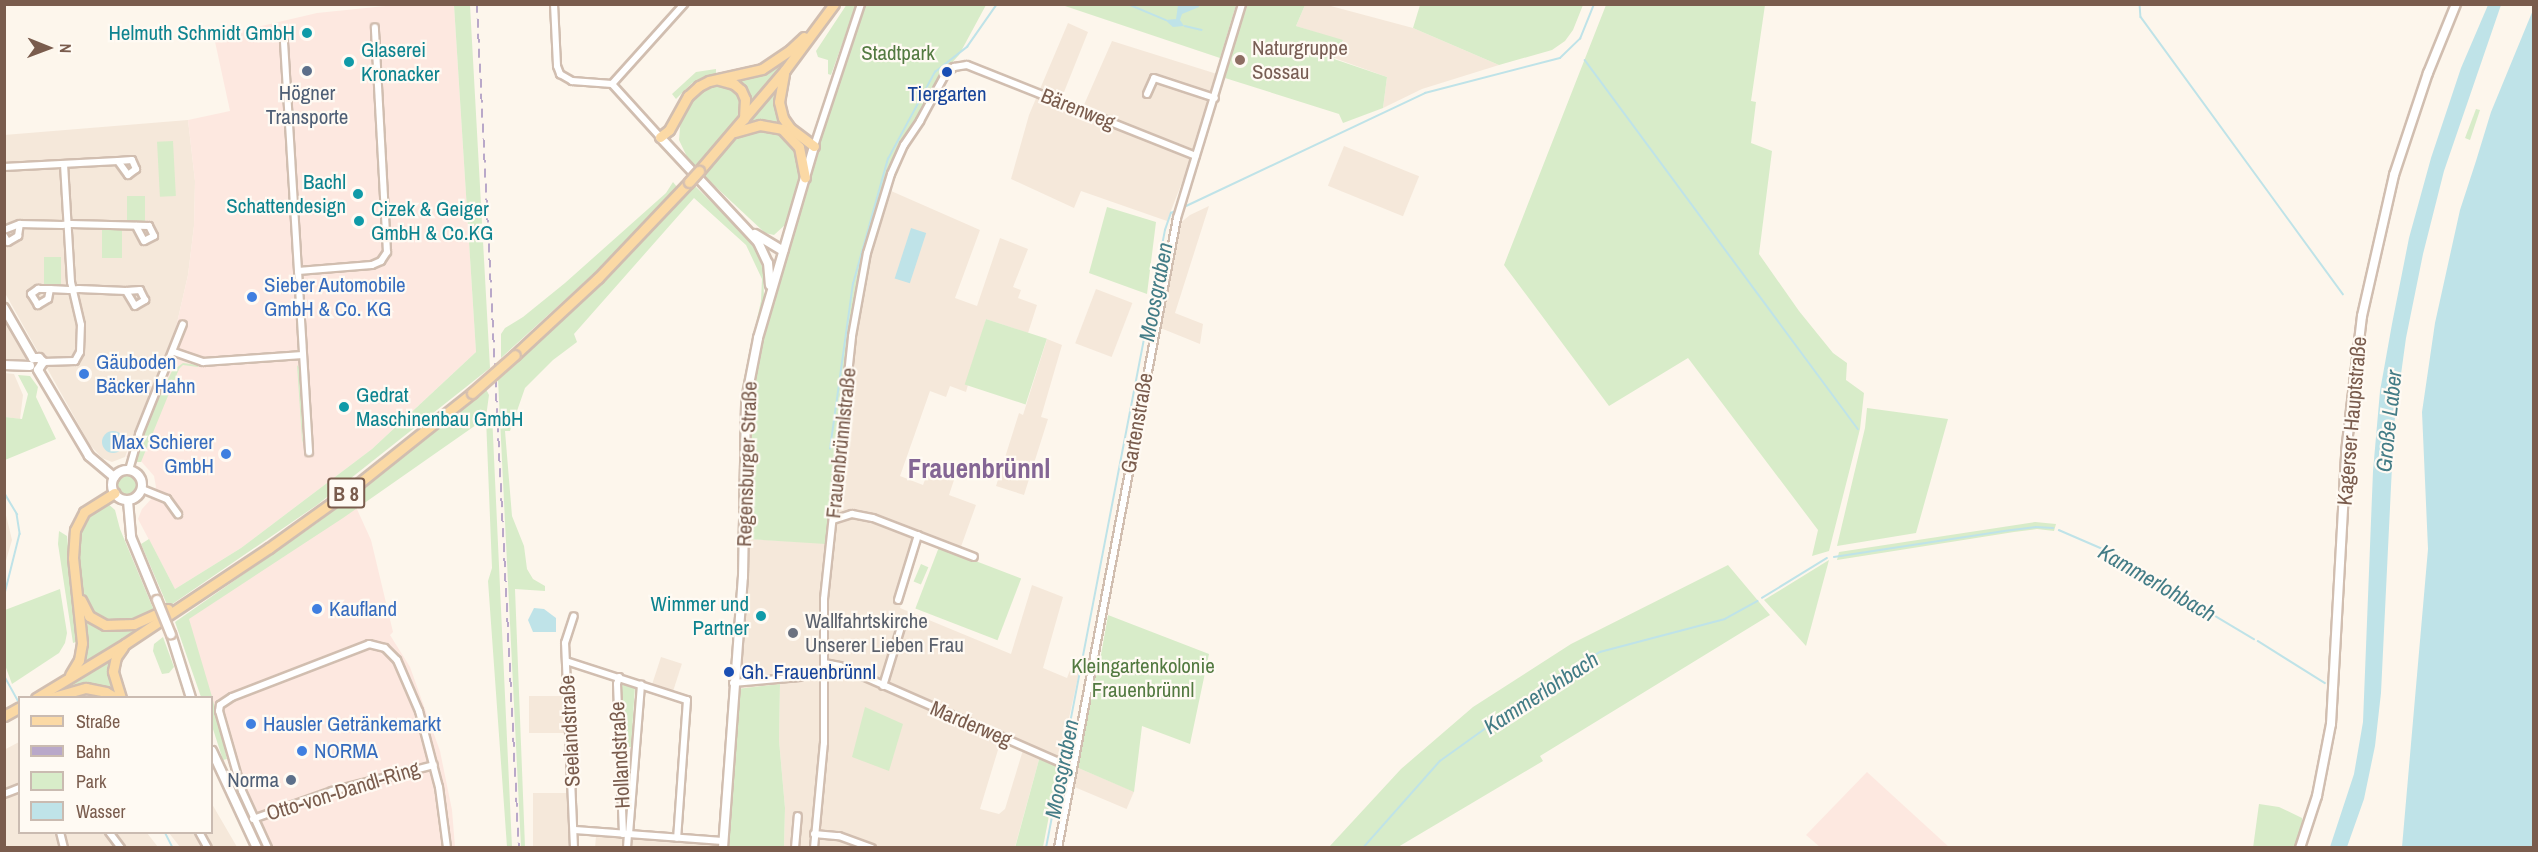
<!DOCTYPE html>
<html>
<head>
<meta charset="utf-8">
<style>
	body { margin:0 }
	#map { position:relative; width:2538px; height:852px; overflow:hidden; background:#fdf6ec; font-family:"Archivo Narrow",sans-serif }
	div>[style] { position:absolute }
	.residential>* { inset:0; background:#f5e8da; transform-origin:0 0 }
	.commercial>* { inset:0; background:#fde8e0 }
	.green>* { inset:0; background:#d8ecc9; transform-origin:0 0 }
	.round { border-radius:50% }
	.water>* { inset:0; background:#bfe3e8; transform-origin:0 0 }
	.stream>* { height:1.5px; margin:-0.75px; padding:0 0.75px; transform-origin:0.75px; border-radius:0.75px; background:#bfe3e8 }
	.roads { filter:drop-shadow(2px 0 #d1beb0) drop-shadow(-2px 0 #d1beb0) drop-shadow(0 2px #d1beb0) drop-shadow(0 -2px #d1beb0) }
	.street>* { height:6px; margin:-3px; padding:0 3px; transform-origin:3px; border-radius:3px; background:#fff }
	.secondary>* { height:8px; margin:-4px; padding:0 4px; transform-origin:4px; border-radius:4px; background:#fff }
	.secondary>.ring { margin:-4px; padding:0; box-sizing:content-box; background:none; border:8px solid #fff; border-radius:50% }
	.primary>* { height:9px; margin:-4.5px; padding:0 4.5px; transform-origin:4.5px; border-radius:4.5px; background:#fbd9a5 }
	.rail>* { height:1.5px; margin-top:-0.75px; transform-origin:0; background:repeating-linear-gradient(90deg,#b9a8c9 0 9px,transparent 0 15px) }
	.bridges { filter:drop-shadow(2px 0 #d6c0b0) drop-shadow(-2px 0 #d6c0b0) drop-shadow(0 2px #d6c0b0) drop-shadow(0 -2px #d6c0b0) }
	.secondary-bridge>* { height:8px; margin:-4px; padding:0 4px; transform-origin:4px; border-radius:4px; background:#fff }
	.primary-bridge>* { height:9px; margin:-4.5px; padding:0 4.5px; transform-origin:4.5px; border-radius:4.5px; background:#fbd9a5 }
	.dots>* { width:16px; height:16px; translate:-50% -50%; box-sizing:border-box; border:3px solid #fffaf3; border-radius:50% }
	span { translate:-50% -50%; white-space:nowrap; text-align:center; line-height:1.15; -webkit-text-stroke:4.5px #fffaf3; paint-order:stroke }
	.shield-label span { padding:2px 4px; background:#fffaf3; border:2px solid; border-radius:4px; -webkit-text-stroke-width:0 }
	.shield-label { font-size:20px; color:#7a5c4d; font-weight:700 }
	.culture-label { font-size:21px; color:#0d838f }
	.right { translate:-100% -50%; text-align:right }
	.left { translate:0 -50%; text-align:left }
	.education-label { font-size:21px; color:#785e54 }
	.park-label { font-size:21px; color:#537a41 }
	.service-label { font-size:21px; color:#4e5e75 }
	.transit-label { font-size:21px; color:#164399 }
	.street-label { font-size:21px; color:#7a5c4d }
	.shop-label { font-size:21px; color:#366cbe }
	.worship-label { font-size:21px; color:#5b616d }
	.water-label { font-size:22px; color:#437c86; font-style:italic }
	.district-label { font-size:27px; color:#846695; font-weight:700 }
	.frame { position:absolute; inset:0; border:6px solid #7a5c4d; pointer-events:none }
	.legend { position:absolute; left:18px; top:696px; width:195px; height:138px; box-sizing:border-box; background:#fffaf3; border:2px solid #cabbb1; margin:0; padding:8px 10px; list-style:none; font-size:18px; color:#7a5c4d }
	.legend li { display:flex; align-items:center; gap:12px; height:30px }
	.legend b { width:30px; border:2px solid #cabbb1 }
	.north { position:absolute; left:18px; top:18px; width:60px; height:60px; -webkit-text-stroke:4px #fffaf3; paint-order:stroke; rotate:91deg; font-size:16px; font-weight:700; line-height:24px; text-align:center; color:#7a5c4d }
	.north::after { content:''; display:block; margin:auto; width:21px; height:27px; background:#7a5c4d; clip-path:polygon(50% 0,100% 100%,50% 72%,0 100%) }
</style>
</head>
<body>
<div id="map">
	<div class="residential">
		<div style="clip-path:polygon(1305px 5px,1327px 5px,1413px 28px,1499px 65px,1422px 89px,1383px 108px,1387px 77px,1334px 58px,1343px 41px,1296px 26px)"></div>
		<div style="clip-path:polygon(1068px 23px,1088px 32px,1062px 97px,1083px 107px,1112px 41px,1217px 74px,1195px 149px,1167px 221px,1081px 191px,1074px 208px,1011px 179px,1029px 115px)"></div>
		<div style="clip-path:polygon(188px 120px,195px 181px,194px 226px,188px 275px,174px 336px,125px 457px,112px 462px,102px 458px,90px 445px,5px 293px,4px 135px)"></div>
		<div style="left:1344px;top:146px;width:81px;height:43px;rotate:22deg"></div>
		<div style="clip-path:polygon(evenodd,882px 187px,980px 230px,955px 298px,977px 306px,1000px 238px,1028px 249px,1013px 287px,1021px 290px,1018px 298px,1037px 305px,1028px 333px,986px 319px,966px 392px,950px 386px,946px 397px,930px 391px,900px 476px,923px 485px,932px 461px,957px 471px,949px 495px,976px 505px,958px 555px,919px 540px,900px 608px,1011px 654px,1032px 585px,1063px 597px,1043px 668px,1067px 678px,1072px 665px,1080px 668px,1059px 764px,1040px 756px,1015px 847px,784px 847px,785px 808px,779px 740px,780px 685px,737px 689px,746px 594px,747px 539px,826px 543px,850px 336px,861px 269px,882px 187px,1001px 740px,1023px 750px,1005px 809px,999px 814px,980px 809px,1001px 740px)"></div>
		<div style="clip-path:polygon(1209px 206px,1175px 313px,1203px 324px,1200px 344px,1158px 327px,1179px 224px,1190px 215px)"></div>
		<div style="left:1096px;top:289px;width:39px;height:58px;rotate:21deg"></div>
		<div style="clip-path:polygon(4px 319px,27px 358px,22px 362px,5px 360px)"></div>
		<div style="clip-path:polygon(1047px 339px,1062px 345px,1041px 417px,1048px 419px,1024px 495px,996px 486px,1019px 413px,1023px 415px)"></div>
		<div style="clip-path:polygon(5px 373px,14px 374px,23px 395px,20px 419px,5px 417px)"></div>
		<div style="clip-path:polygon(5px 511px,12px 540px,5px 564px)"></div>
		<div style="left:661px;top:657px;width:22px;height:29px;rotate:18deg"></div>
		<div style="left:529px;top:696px;width:36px;height:37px"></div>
		<div style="clip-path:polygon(19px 742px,20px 832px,147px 833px,158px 847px,5px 847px,4px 750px)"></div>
		<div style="left:1076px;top:767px;width:63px;height:19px;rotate:23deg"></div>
		<div style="left:533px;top:793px;width:38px;height:54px"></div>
		<div style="clip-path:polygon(212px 804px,237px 847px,180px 847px,169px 833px,212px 832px)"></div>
		<div style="clip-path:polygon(596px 836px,727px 846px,727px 848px,595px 848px)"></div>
	</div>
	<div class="commercial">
		<div style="clip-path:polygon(405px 4px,454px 5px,476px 352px,372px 449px,241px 548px,175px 589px,138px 519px,142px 509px,153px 497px,156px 487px,154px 476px,140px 460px,126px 457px,174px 336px,188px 275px,194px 226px,195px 181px,188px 120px,230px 111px,214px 37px,317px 13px)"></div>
		<div style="clip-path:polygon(356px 507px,371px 540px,393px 632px,390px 635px,410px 667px,440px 751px,452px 810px,455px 847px,265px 847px,227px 759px,188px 619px)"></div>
		<div style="clip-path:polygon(1867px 772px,1949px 847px,1820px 847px,1806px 835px)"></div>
	</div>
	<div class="green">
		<div style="clip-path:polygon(847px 4px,856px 5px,831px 75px,828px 74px,828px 60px,818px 57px,816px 51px)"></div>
		<div style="clip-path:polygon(1246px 4px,1305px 5px,1296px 26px,1343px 40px,1334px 59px,1387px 77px,1383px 108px,1343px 123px,1339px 114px,1225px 78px)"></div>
		<div style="clip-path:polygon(454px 5px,470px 5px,490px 368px,317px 505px,168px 607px,141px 544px,149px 539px,175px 589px,241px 548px,372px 449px,476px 352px)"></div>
		<div style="clip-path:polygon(866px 5px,986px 5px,959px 55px,938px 78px,926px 105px,896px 152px,882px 187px,861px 269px,850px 336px,826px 544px,747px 539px,750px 399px,761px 339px,838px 76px)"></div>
		<div style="clip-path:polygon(1062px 5px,1236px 5px,1220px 58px)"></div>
		<div style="clip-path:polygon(1420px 5px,1420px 4px,1583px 5px,1573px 30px,1565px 41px,1552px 50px,1499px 65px,1413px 28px)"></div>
		<div style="clip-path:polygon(1606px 5px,1765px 5px,1751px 101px,1756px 102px,1751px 143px,1772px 151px,1759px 254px,1799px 311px,1833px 353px,1847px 363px,1846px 380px,1864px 393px,1860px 429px,1829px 551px,1812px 556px,1818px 530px,1688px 358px,1609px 406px,1504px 265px)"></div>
		<div style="clip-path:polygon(783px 58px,786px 61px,748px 104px,735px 79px)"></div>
		<div style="clip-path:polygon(716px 69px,716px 73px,692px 83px,676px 99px,672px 94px,696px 72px)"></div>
		<div style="clip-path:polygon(718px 83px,734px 87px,742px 98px,741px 115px,696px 167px,689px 161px,679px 140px,681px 116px,687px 102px,705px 86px)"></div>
		<div style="clip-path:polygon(773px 89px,782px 124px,764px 121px,747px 124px)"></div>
		<div style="clip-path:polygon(2476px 109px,2480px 110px,2470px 140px,2465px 138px)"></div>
		<div style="clip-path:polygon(762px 129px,778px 131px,796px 148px,800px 172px,786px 224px,774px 235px,765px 233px,703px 175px,737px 138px)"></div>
		<div style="left:173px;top:141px;width:55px;height:16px;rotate:87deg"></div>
		<div style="clip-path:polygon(673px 182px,677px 187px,614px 255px,501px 358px,501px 334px,505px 328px,523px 317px,565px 283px,666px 193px)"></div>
		<div style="clip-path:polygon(694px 185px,742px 232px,755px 248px,763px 269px,764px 298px,740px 396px,761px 301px,762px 279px,746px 245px,694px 198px,574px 334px,577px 342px,553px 360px,525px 388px,510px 431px,505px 431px,512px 516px,524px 546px,527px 569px,533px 579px,545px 586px,545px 591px,515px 589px,525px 847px,521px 847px,498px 379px,561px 320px)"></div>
		<div style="left:127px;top:196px;width:18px;height:26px"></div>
		<div style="clip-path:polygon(1107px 207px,1156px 222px,1147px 294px,1089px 273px)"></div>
		<div style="left:102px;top:230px;width:20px;height:28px"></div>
		<div style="left:44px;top:257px;width:17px;height:28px"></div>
		<div style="left:986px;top:319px;width:64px;height:69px;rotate:18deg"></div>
		<div style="clip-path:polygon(183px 363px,198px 365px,198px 367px,183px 365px,179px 369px,141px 462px,137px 462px,137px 453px,144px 431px,164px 387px,172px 371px)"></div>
		<div style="clip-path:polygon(297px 365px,300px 369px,303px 443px,302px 440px)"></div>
		<div style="clip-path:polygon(18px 375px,30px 376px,38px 387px,36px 397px,56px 439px,5px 460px,5px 417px,22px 419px,28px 394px)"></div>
		<div style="clip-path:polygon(486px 389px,489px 395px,486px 417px,492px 414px,512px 847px,507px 847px,488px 581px,492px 568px,486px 418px,343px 518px,189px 619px,213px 700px,227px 759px,223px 760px,212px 726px,212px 698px,201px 697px,175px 622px,317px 523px)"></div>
		<div style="clip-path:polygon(1867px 408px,1948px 419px,1916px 533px,1837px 546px,1865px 428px)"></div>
		<div class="round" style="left:115px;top:474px;width:24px;height:24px"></div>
		<div style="clip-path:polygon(106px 502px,115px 510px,120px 529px,155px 613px,128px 622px,105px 621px,91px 613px,83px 597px,78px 536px,81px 525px,89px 513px)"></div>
		<div style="clip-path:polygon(2035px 522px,2056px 524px,2054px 531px,2037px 529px,2014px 532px,1837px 560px,1839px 552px)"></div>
		<div style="clip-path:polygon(59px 531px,67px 536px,78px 641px,73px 643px,58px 544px)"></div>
		<div style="left:939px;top:547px;width:88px;height:66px;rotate:21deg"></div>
		<div style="clip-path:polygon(1829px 560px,1806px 646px,1764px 600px)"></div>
		<div style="left:921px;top:564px;width:8px;height:19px;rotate:23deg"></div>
		<div style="clip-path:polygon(1728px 565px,1770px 615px,1540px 756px,1543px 761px,1398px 847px,1329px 847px,1401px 769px,1473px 707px,1571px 644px)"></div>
		<div style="clip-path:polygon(60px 589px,67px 633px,65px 643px,59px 653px,12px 684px,5px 665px,5px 610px)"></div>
		<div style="clip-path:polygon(1108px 615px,1209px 654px,1190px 744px,1142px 726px,1134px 792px,1076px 767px,1094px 665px,1099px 666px)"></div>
		<div style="clip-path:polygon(84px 617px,111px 629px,141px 626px,142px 629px,84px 664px,87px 648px)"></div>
		<div style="clip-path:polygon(163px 637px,174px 667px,169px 673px,162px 674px,153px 651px,154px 644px)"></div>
		<div style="clip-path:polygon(111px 659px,112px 688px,96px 685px,58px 691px)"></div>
		<div style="clip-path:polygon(623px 681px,635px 686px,631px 747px,622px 747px,620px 684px)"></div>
		<div style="clip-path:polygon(780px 684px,779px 740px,785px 808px,784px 847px,727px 848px,737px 689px)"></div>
		<div style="clip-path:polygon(865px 707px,903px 724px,889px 771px,852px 757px)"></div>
		<div style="clip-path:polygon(1040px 756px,1059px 764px,1043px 847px,1015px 848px)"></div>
		<div style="clip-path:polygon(2259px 804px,2279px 807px,2302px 818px,2303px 825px,2296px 847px,2253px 848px)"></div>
	</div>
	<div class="water">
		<div style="clip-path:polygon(1178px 5px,1199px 5px,1199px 7px,1182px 14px,1180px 20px,1184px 26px,1173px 27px,1165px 20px,1176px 19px)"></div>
		<div style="clip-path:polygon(2488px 5px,2501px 5px,2444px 171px,2423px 254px,2406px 338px,2394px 425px,2381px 693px,2375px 746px,2364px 799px,2347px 847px,2330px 847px,2354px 774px,2363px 722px,2373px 471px,2380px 391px,2392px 324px,2409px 238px,2431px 158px,2461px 68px)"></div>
		<div style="clip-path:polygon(2533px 10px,2533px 847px,2402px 847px,2428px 549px,2422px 412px,2435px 323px,2460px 210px,2476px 161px,2491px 112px)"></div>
		<div style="left:911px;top:228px;width:16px;height:53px;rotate:18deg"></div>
		<div class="round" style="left:102px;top:431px;width:22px;height:22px"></div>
		<div style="clip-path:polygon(534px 608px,544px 609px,556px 618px,556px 632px,533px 632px,528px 620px)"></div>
	</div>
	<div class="stream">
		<div style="left:1128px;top:4px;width:41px;rotate:22.8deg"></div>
		<div style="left:2140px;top:4px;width:13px;rotate:86deg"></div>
		<div style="left:2141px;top:17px;width:343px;rotate:53.9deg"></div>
		<div style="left:1185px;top:26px;width:17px;rotate:13deg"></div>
		<div style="left:1585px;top:60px;width:459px;rotate:53.5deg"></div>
		<div style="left:1182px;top:208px;width:269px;rotate:-25.3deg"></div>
		<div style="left:1425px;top:93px;width:139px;rotate:-14.5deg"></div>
		<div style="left:1560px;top:58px;width:28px;rotate:-44deg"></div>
		<div style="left:1580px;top:39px;width:38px;rotate:-68deg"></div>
		<div style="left:830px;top:449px;width:167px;rotate:-82.1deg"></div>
		<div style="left:853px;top:284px;width:130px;rotate:-74.4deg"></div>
		<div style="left:888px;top:159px;width:99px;rotate:-61.6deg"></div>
		<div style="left:935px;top:72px;width:41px;rotate:-38deg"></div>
		<div style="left:967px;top:47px;width:52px;rotate:-55.1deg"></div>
		<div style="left:4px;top:492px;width:26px;rotate:59deg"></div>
		<div style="left:17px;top:514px;width:20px;rotate:81deg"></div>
		<div style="left:20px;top:534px;width:66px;rotate:104deg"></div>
		<div style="left:2059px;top:530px;width:48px;rotate:23.4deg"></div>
		<div style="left:2103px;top:549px;width:176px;rotate:30.8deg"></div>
		<div style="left:1834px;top:557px;width:172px;rotate:-8.7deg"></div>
		<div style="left:2004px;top:531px;width:32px;rotate:-7deg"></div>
		<div style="left:2036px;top:527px;width:17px;rotate:3deg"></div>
		<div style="left:1762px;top:598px;width:76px;rotate:-31.6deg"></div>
		<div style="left:2258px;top:641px;width:79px;rotate:32.1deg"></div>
		<div style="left:4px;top:675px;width:33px;rotate:61deg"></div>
		<div style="left:165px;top:832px;width:18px;rotate:63deg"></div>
		<div style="left:1046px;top:848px;width:629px;rotate:-79.1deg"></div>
		<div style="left:1165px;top:230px;width:18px;rotate:-71deg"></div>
		<div style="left:1171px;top:213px;width:8px;rotate:-23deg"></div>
		<div style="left:1363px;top:848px;width:116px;rotate:-48.5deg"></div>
		<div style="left:1440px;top:761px;width:122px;rotate:-35.6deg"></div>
		<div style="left:1539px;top:690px;width:72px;rotate:-31.9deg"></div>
		<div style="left:1600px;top:652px;width:129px;rotate:-14.8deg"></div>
		<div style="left:1725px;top:619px;width:37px;rotate:-29deg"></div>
	</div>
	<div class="roads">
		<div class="street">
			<div style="left:554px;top:4px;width:62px;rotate:87.2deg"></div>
			<div style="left:557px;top:66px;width:9px;rotate:69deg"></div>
			<div style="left:560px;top:74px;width:14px;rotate:30deg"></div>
			<div style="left:572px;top:81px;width:40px;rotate:4.3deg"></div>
			<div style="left:612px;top:84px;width:72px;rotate:47.8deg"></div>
			<div style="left:284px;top:42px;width:411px;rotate:86.5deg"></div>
			<div style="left:612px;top:84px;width:108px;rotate:-48deg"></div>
			<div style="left:1147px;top:94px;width:17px;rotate:-66deg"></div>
			<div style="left:1154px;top:78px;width:64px;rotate:18.2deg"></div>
			<div style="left:814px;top:146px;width:150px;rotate:-71.7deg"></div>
			<div style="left:4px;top:167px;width:114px;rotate:-3deg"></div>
			<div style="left:118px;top:161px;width:14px;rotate:-4deg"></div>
			<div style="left:132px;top:160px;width:10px;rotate:66deg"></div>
			<div style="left:136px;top:169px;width:10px;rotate:143deg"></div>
			<div style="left:128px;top:175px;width:17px;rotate:-126deg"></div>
			<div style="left:4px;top:230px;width:17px;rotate:-21deg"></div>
			<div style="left:20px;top:224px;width:42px;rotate:1.4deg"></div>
			<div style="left:62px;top:225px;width:9px;rotate:-6deg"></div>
			<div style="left:71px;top:224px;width:78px;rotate:1.5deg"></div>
			<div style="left:149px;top:226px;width:11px;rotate:63deg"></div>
			<div style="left:154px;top:236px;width:11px;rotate:153deg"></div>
			<div style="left:144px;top:241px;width:17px;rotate:-118deg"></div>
			<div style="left:4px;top:236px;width:7px;rotate:56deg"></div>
			<div style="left:8px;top:242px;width:12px;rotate:-31deg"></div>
			<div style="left:18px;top:236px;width:12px;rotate:-81deg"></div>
			<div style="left:298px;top:271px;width:74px;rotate:-4.6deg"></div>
			<div style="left:372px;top:265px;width:10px;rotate:-24deg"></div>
			<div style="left:381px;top:261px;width:11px;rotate:-56deg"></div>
			<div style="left:387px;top:252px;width:225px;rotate:-93.1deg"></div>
			<div style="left:50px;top:289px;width:10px;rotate:101deg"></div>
			<div style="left:48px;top:299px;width:12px;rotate:149deg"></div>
			<div style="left:38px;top:305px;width:13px;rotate:-122deg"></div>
			<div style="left:31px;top:294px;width:9px;rotate:-36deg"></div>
			<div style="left:38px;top:289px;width:12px"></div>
			<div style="left:50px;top:289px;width:19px;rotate:3deg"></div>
			<div style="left:69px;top:290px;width:10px;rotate:-6deg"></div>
			<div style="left:79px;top:289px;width:47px;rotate:2.4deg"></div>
			<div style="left:126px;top:291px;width:17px;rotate:59deg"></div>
			<div style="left:135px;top:306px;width:12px;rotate:-31deg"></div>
			<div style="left:145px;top:300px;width:11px;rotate:-117deg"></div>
			<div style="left:140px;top:290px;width:14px;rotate:176deg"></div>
			<div style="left:174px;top:352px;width:31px;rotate:19deg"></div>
			<div style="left:203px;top:362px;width:100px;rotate:-4deg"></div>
			<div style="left:43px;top:362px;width:32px;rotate:-2deg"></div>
			<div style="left:75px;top:361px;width:10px;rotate:-61deg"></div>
			<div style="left:80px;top:352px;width:27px;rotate:-88deg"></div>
			<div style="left:81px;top:325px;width:44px;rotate:-103.1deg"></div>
			<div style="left:71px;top:282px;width:118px;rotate:-93.4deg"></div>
			<div style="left:129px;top:470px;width:37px;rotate:-74deg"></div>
			<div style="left:139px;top:434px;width:118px;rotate:-68.2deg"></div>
			<div style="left:142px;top:489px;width:27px;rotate:22deg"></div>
			<div style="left:167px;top:499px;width:19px;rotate:54deg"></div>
			<div style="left:833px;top:520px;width:20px;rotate:-18deg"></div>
			<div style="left:852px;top:514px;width:21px;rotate:11deg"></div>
			<div style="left:873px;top:518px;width:108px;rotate:21.1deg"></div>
			<div style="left:898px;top:600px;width:68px;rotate:-72.9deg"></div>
			<div style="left:566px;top:661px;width:127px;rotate:17.9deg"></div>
			<div style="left:687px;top:700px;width:138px;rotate:94.1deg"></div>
			<div style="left:824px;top:663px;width:16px;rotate:11deg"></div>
			<div style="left:840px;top:666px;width:239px;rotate:23.7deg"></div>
			<div style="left:619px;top:677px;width:7px;rotate:106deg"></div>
			<div style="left:617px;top:684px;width:150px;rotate:87.7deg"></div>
			<div style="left:733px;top:683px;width:67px;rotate:-5.1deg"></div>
			<div style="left:883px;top:686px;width:62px;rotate:-73deg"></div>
			<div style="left:4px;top:794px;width:17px;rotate:-21deg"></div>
			<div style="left:253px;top:819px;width:84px;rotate:-19.5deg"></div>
			<div style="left:332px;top:791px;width:105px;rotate:-14.3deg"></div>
			<div style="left:575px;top:830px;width:148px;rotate:4.3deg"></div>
			<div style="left:60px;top:832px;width:16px;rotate:76deg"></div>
			<div style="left:109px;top:832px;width:20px;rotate:53deg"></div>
			<div style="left:199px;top:832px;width:18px;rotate:61deg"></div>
			<div style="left:629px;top:834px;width:150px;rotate:-85.4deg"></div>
			<div style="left:814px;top:834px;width:25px;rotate:5deg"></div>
			<div style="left:839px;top:836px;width:35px;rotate:20deg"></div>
			<div style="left:268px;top:848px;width:63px;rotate:-114.5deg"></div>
			<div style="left:242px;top:791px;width:83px;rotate:-106deg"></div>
			<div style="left:219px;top:711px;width:6px;rotate:-81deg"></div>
			<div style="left:220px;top:705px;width:14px;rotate:-34deg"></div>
			<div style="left:232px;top:697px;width:147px;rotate:-21.1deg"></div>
			<div style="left:369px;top:644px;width:16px;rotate:14deg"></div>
			<div style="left:385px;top:648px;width:17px;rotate:45deg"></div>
			<div style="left:397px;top:660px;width:56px;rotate:66.7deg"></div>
			<div style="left:419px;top:711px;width:79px;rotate:75.3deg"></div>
			<div style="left:439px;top:787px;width:62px;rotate:82.5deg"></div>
			<div style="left:574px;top:848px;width:205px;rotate:-92.5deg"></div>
			<div style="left:565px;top:643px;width:28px;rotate:-72deg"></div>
			<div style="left:627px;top:848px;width:14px;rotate:-86deg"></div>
			<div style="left:795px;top:848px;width:32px;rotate:-85deg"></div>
			<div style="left:814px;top:848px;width:105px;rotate:-84.6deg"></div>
			<div style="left:824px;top:743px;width:144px;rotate:-90deg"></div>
			<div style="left:824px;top:599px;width:264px;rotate:-83.9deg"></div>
			<div style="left:852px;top:336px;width:84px;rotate:-79.8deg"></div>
			<div style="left:867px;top:253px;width:83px;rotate:-73.1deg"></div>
			<div style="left:891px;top:174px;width:32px;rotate:-66deg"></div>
			<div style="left:904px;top:145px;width:29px;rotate:-56deg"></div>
			<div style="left:920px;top:121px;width:55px;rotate:-61.6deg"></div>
			<div style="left:946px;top:73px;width:10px;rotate:-37deg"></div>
			<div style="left:954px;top:67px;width:13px;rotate:-9deg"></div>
			<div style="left:967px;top:65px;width:246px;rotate:21.7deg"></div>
			<div style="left:1058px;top:848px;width:641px;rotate:-79.3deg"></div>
			<div style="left:1177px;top:218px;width:224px;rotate:-73.1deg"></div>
		</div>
		<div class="secondary">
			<div style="left:660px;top:137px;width:144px;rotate:47deg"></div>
			<div style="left:758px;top:242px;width:23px;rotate:65deg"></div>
			<div style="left:768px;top:263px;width:22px;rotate:85deg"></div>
			<div style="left:755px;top:234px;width:33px;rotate:31deg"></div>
			<div style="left:4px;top:308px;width:58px;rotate:59.9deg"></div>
			<div style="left:33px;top:358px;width:6px"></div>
			<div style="left:39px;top:358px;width:6px;rotate:45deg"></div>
			<div style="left:43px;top:362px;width:9px;rotate:122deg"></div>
			<div style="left:4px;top:365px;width:26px;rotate:2deg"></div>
			<div style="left:38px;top:370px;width:100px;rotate:59.3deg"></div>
			<div style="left:89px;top:456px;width:33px;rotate:40deg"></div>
			<div class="ring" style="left:112px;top:470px;width:22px;height:22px"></div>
			<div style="left:128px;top:501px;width:36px;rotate:85deg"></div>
			<div style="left:131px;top:537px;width:68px;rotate:67.6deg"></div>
			<div style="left:171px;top:634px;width:67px;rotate:72.6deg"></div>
			<div style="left:212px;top:751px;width:107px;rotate:65.1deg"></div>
			<div style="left:723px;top:848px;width:272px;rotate:-85.8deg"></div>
			<div style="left:743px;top:577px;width:177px;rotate:-89deg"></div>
			<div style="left:746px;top:400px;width:63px;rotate:-79deg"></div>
			<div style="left:758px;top:338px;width:200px;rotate:-73.7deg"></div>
			<div style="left:2300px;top:848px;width:55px;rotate:-71.9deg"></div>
			<div style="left:2317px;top:796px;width:73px;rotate:-79deg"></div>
			<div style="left:2331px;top:724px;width:272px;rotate:-86.8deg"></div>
			<div style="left:2346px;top:452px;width:137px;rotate:-83.3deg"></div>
			<div style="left:2362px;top:316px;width:145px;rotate:-77.2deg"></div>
			<div style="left:2394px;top:175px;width:108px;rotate:-71.6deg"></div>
			<div style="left:2428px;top:73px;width:74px;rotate:-67.9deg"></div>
		</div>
		<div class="primary">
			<div style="left:784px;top:74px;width:28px;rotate:100deg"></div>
			<div style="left:779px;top:102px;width:16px;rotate:76deg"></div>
			<div style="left:783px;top:118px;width:12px;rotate:55deg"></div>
			<div style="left:790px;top:128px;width:30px;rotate:37deg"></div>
			<div style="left:719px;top:80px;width:16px;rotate:15deg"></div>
			<div style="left:734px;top:84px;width:9px;rotate:41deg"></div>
			<div style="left:741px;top:90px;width:10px;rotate:66deg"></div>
			<div style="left:745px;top:99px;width:20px;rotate:93deg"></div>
			<div style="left:735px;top:132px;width:26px;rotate:-16deg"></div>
			<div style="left:760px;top:125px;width:22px;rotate:10deg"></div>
			<div style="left:782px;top:129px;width:25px;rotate:47deg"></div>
			<div style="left:799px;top:147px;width:31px;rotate:79deg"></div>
			<div style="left:660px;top:137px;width:11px;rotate:-38deg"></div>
			<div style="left:669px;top:130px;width:39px;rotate:-61deg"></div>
			<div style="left:688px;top:96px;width:15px;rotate:-42deg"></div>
			<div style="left:699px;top:86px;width:11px;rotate:-27deg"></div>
			<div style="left:709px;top:81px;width:54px;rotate:-12.8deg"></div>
			<div style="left:762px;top:69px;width:34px;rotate:-34deg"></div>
			<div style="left:790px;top:50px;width:19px;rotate:-43deg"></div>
			<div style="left:699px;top:171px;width:133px;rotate:-49.6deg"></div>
			<div style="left:785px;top:70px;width:82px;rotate:-53.4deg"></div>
			<div style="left:515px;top:355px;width:113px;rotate:-42.9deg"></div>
			<div style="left:598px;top:278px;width:132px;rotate:-46.5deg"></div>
			<div style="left:81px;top:600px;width:18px;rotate:63deg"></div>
			<div style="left:89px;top:616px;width:18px;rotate:29deg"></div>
			<div style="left:105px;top:625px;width:29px;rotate:-2deg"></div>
			<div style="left:134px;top:624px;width:37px;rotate:-24deg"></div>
			<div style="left:70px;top:675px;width:17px;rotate:-59deg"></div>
			<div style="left:79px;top:660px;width:17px;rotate:-80deg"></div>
			<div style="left:82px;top:643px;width:85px;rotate:-96deg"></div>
			<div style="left:73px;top:558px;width:28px;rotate:-86deg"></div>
			<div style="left:75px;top:530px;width:20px;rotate:-63deg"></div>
			<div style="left:84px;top:512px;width:36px;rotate:-32deg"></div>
			<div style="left:36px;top:698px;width:104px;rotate:-31.2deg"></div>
			<div style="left:125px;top:644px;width:173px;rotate:-33.7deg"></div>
			<div style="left:269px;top:548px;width:110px;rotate:-35.7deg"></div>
			<div style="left:358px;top:484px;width:146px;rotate:-38.6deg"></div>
			<div style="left:50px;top:698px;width:37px;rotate:-16deg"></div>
			<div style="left:86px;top:688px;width:20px;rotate:11deg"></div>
			<div style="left:106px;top:692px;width:12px;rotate:31deg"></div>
			<div style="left:121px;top:698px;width:28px;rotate:-107deg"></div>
			<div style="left:113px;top:671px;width:14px;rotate:-78deg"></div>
			<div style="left:116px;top:657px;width:12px;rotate:-55deg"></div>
			<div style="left:4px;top:716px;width:18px;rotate:-29deg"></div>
		</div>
	</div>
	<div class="rail">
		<div style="left:477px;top:4px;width:845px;rotate:87.15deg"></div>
	</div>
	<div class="bridges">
		<div class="secondary-bridge">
			<div style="left:157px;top:600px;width:37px;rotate:68deg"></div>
		</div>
		<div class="primary-bridge">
			<div style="left:689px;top:182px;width:15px;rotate:-48deg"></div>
			<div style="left:472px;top:393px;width:57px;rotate:-41.5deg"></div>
		</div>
	</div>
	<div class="dots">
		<div style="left:307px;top:33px;background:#0f9aa8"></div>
		<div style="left:1240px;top:60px;background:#8d6e63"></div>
		<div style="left:349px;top:62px;background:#0f9aa8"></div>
		<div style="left:307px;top:71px;background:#5c6f8a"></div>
		<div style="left:947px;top:72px;background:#1a4fb4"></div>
		<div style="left:358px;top:194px;background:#0f9aa8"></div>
		<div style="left:359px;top:221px;background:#0f9aa8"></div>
		<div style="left:252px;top:297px;background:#3f7fe0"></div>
		<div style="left:84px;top:374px;background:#3f7fe0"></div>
		<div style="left:344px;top:407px;background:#0f9aa8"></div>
		<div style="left:226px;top:454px;background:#3f7fe0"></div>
		<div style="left:317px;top:609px;background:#3f7fe0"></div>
		<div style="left:761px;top:616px;background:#0f9aa8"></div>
		<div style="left:793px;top:633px;background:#6b7280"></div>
		<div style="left:729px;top:672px;background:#1a4fb4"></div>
		<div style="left:251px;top:724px;background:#3f7fe0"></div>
		<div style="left:302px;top:751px;background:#3f7fe0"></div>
		<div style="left:291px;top:780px;background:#5c6f8a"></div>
	</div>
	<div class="shield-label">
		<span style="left:346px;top:493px">B 8</span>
	</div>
	<div class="culture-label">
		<span class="right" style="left:295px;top:33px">Helmuth Schmidt GmbH</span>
		<span class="left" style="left:361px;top:62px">Glaserei<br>Kronacker</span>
		<span class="right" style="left:346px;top:194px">Bachl<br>Schattendesign</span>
		<span class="left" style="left:371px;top:221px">Cizek &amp; Geiger<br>GmbH &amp; Co.KG</span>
		<span class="left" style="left:356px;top:407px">Gedrat<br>Maschinenbau GmbH</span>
		<span class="right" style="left:749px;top:616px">Wimmer und<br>Partner</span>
	</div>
	<div class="education-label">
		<span class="left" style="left:1252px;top:60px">Naturgruppe<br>Sossau</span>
	</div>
	<div class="park-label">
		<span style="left:898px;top:53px">Stadtpark</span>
		<span style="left:1143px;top:678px">Kleingartenkolonie<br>Frauenbrünnl</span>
	</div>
	<div class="service-label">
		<span style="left:307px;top:105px">Högner<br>Transporte</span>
		<span class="right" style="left:279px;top:780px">Norma</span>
	</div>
	<div class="transit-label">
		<span style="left:947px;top:94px">Tiergarten</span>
		<span class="left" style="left:741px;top:672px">Gh. Frauenbrünnl</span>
	</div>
	<div class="street-label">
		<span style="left:1078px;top:109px;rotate:22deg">Bärenweg</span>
		<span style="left:2352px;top:421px;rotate:-85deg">Kagerser Hauptstraße</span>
		<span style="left:1137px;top:423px;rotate:-80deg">Gartenstraße</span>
		<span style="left:841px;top:443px;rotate:-84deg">Frauenbrünnlstraße</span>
		<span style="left:747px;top:464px;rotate:-88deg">Regensburger Straße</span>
		<span style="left:971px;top:724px;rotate:23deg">Marderweg</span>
		<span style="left:570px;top:731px;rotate:-93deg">Seelandstraße</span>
		<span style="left:620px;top:755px;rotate:-93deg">Hollandstraße</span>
		<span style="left:343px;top:791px;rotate:-17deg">Otto-von-Dandl-Ring</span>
	</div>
	<div class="shop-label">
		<span class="left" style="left:264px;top:297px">Sieber Automobile<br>GmbH &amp; Co. KG</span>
		<span class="left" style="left:96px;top:374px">Gäuboden<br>Bäcker Hahn</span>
		<span class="right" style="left:214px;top:454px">Max Schierer<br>GmbH</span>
		<span class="left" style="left:329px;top:609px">Kaufland</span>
		<span class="left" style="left:263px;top:724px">Hausler Getränkemarkt</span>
		<span class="left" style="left:314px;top:751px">NORMA</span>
	</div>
	<div class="worship-label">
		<span class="left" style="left:805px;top:633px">Wallfahrtskirche<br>Unserer Lieben Frau</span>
	</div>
	<div class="water-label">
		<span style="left:1156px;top:292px;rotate:-79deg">Moosgraben</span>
		<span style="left:2389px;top:421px;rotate:-84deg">Große Laber</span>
		<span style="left:2157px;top:583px;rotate:30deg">Kammerlohbach</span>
		<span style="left:1541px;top:693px;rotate:-33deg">Kammerlohbach</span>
		<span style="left:1062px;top:769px;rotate:-79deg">Moosgraben</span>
	</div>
	<div class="district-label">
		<span style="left:979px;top:469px">Frauenbrünnl</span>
	</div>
	<div class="frame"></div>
	<ul class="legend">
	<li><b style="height:8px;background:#fbd9a5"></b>Straße</li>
	<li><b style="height:8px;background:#b9a8c9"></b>Bahn</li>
	<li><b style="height:16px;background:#d8ecc9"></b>Park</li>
	<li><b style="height:16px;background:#bfe3e8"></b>Wasser</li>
	</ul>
	<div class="north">N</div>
</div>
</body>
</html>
